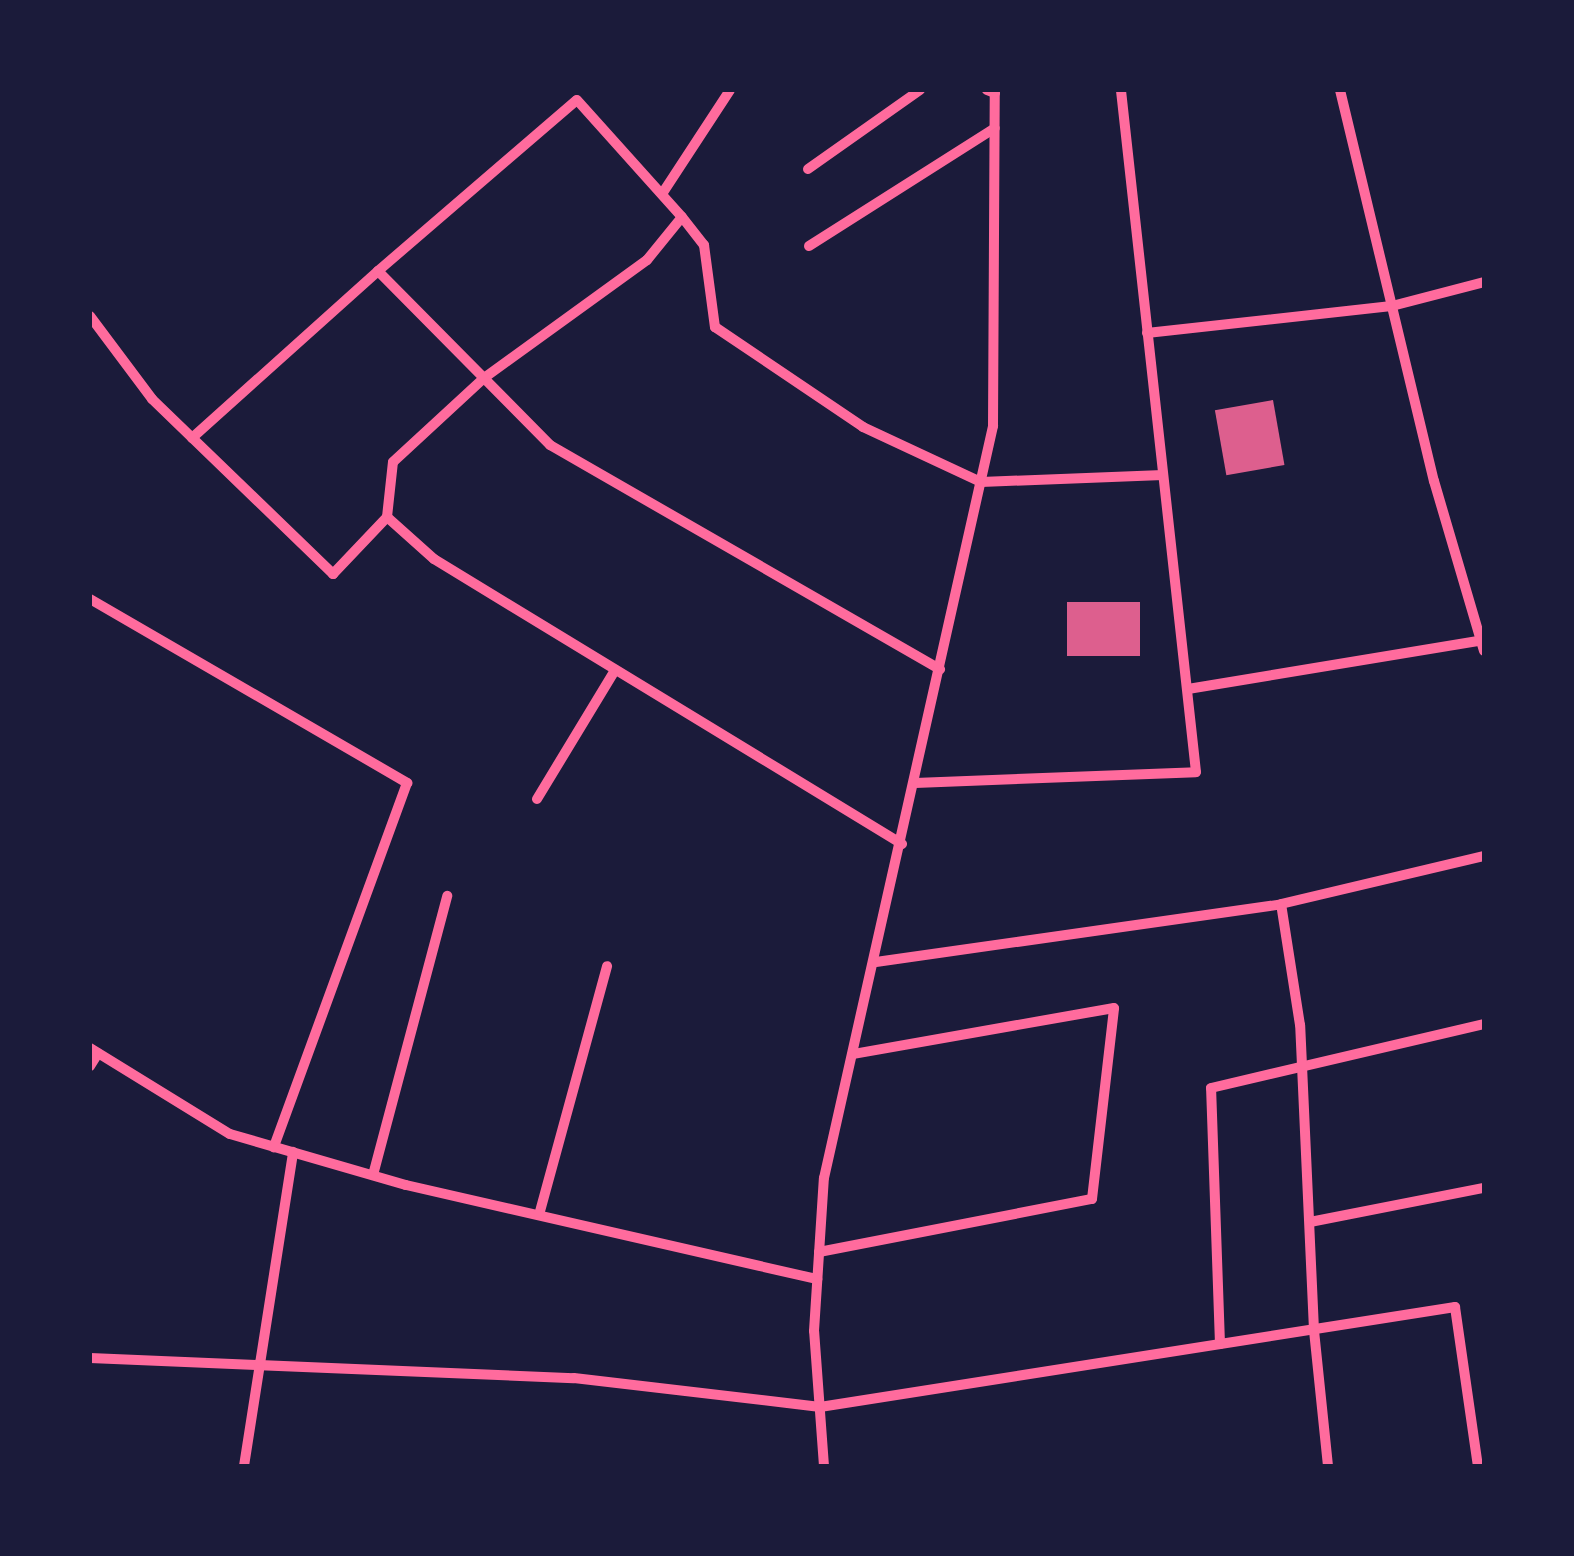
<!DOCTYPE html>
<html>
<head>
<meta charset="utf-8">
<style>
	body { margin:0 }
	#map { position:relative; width:1574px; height:1556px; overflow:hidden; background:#1b1b3a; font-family:"Roboto Serif",serif }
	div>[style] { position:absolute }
	.building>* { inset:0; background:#dd5f8e; transform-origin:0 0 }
	.minor>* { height:10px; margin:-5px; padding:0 5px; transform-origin:5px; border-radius:5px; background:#ff6b9d }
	span { translate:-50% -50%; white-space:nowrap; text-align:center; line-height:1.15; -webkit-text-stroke:8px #1b1b3a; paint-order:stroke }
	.frame { position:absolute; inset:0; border:92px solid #1b1b3a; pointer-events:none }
</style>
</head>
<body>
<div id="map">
	<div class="building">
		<div style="left:1273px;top:400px;width:66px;height:59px;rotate:80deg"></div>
		<div style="left:1067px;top:602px;width:73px;height:54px"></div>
	</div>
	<div class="minor">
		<div style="left:1340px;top:90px;width:402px;rotate:76.5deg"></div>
		<div style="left:1434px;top:481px;width:177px;rotate:73.6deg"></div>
		<div style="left:808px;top:169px;width:137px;rotate:-35.2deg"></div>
		<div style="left:662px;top:194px;width:124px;rotate:-56.8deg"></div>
		<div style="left:809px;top:246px;width:220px;rotate:-32.4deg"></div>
		<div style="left:378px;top:271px;width:245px;rotate:45.3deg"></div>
		<div style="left:550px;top:445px;width:450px;rotate:29.9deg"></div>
		<div style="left:90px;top:316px;width:104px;rotate:53.2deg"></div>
		<div style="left:152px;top:399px;width:252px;rotate:44deg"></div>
		<div style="left:333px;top:574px;width:79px;rotate:-46.5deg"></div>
		<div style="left:387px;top:517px;width:63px;rotate:41.8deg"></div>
		<div style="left:434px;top:559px;width:548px;rotate:31.34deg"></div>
		<div style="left:1147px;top:333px;width:246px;rotate:-6.3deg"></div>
		<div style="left:1392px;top:306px;width:95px;rotate:-14.6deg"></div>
		<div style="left:192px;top:438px;width:250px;rotate:-41.9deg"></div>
		<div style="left:378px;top:271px;width:262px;rotate:-40.7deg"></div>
		<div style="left:577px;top:100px;width:157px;rotate:48.1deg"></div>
		<div style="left:387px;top:517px;width:55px;rotate:-83.8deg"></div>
		<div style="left:393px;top:462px;width:124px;rotate:-42.7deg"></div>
		<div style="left:484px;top:378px;width:201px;rotate:-35.9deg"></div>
		<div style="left:647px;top:260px;width:55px;rotate:-50.9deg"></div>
		<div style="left:682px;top:217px;width:36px;rotate:52deg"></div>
		<div style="left:704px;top:245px;width:83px;rotate:82.4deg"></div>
		<div style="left:715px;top:327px;width:179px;rotate:34deg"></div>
		<div style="left:863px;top:427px;width:130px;rotate:25deg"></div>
		<div style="left:981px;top:482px;width:182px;rotate:-2.2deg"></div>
		<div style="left:90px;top:599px;width:367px;rotate:30.1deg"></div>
		<div style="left:407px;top:783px;width:388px;rotate:110.1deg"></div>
		<div style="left:1188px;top:689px;width:300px;rotate:-9.4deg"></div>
		<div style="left:915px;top:783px;width:281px;rotate:-2.2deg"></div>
		<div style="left:1196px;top:772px;width:686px;rotate:-96.28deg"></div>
		<div style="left:537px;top:799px;width:151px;rotate:-58.8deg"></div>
		<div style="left:876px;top:962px;width:409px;rotate:-8.1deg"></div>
		<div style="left:90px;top:1048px;width:164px;rotate:31.6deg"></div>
		<div style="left:230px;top:1134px;width:183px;rotate:16.2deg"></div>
		<div style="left:406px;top:1185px;width:422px;rotate:12.9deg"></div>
		<div style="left:90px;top:1066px;width:15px;rotate:-58deg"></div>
		<div style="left:373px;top:1175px;width:289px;rotate:-75.1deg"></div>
		<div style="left:539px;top:1215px;width:258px;rotate:-74.7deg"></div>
		<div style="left:1310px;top:1222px;width:177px;rotate:-11.1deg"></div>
		<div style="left:819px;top:1252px;width:278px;rotate:-11deg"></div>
		<div style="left:1092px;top:1199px;width:192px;rotate:-83.4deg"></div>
		<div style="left:1114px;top:1008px;width:264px;rotate:170deg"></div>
		<div style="left:1220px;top:1344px;width:256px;rotate:-92deg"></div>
		<div style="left:1211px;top:1088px;width:280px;rotate:-13.2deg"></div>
		<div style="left:90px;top:1358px;width:484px;rotate:2.4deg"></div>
		<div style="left:574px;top:1378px;width:248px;rotate:6.7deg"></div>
		<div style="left:820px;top:1407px;width:643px;rotate:-8.95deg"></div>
		<div style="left:1455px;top:1307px;width:161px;rotate:81.8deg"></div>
		<div style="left:244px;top:1466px;width:318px;rotate:-81.1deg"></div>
		<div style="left:824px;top:1466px;width:135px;rotate:-94.2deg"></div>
		<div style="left:814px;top:1331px;width:153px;rotate:-86.3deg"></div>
		<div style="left:824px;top:1178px;width:771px;rotate:-77.33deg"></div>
		<div style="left:993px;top:426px;width:333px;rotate:-89.7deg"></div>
		<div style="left:995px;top:93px;width:9px;rotate:-159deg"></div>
		<div style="left:1328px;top:1466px;width:137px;rotate:-95.9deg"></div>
		<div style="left:1314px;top:1330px;width:305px;rotate:-92.6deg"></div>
		<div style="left:1300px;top:1025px;width:122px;rotate:-98.9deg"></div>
		<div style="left:1281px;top:904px;width:209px;rotate:-13.3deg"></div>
	</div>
	<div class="frame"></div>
</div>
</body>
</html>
